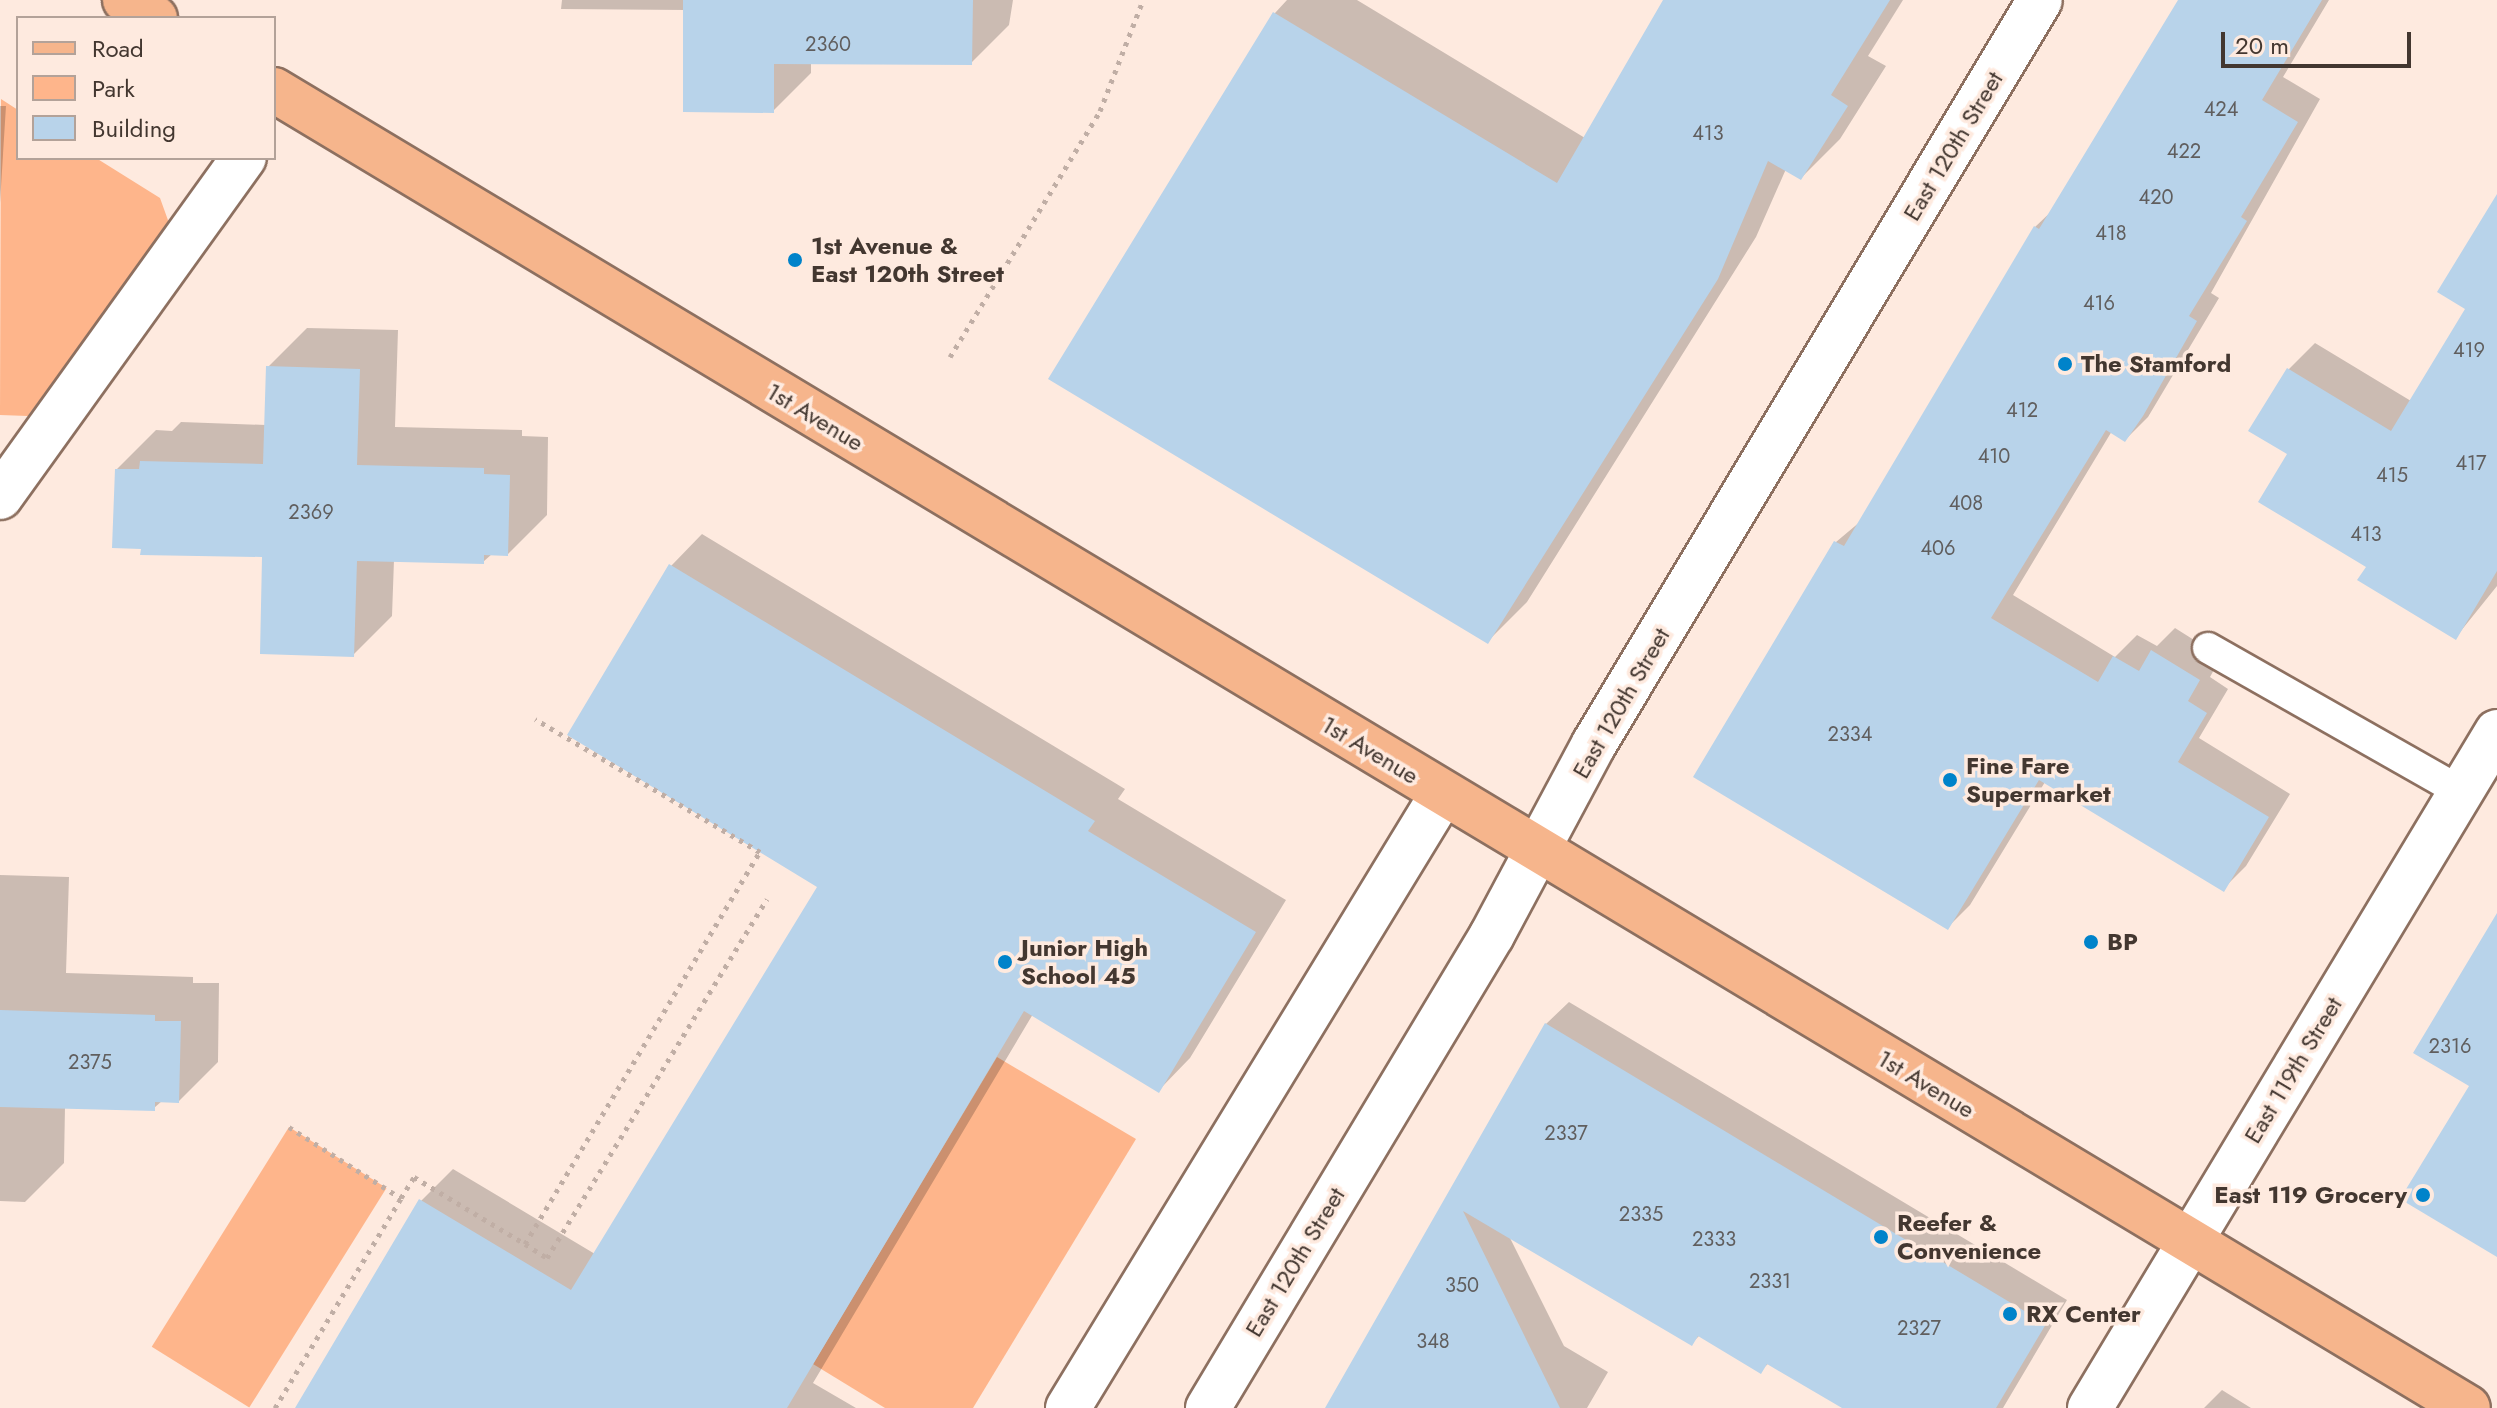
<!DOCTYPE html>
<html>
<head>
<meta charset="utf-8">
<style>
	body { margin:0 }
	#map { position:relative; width:2497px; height:1408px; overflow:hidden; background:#feeadf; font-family:Jost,sans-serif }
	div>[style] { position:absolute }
	.green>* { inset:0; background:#feb58b; transform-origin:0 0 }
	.shadow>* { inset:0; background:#0003 }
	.building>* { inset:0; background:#b8d3ea }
	.path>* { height:5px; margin-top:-2.5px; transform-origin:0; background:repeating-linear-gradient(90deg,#c0aea5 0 4px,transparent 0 10px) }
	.roads { filter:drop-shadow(2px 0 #8d7060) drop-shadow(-2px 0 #8d7060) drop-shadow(0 2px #8d7060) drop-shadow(0 -2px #8d7060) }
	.service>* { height:30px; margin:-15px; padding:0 15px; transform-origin:15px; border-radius:15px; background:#fff }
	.pedestrian>* { height:44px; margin:-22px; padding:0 22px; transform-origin:22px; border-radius:22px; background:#fff }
	.minor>* { height:44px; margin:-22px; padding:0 22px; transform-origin:22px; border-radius:22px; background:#fff }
	.primary>* { height:44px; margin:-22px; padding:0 22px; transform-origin:22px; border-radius:22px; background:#f6b58c }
	.dots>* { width:22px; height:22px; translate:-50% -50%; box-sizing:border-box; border:4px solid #feeadf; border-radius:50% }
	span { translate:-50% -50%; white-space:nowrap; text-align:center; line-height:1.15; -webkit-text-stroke:7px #feeadf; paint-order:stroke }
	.number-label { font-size:20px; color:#605e5e }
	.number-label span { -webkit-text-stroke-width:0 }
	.street-label { font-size:24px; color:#433730 }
	.poi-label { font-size:24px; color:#433730; font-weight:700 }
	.left { translate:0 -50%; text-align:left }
	.right { translate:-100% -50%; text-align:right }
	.legend { position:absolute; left:16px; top:16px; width:260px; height:144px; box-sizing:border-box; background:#feeadf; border:2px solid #b3a299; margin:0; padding:10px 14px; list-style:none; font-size:24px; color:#433730 }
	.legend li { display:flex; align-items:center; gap:16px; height:40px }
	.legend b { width:40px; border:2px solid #b3a299 }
	.scale { position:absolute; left:2221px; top:32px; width:190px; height:36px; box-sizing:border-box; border:4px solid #433730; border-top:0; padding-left:10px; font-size:24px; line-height:28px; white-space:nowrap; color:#433730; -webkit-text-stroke:6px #feeadf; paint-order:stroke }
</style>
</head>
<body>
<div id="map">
	<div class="green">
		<div style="clip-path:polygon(1px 99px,18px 110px,18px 158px,96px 158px,160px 198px,169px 223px,28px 416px,0 415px)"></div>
		<div style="clip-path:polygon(997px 1057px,1136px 1139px,973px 1408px,885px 1408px,813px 1364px)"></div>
		<div style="left:289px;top:1127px;width:115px;height:259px;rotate:32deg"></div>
	</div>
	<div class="shadow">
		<div style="clip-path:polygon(562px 0,1013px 0,1009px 25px,971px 63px,811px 62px,811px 73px,773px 111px,685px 10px,561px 9px)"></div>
		<div style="clip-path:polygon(1287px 0,1357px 0,1585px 138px,1665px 0,1903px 0,1868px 56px,1886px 66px,1840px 139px,1801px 178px,1786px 169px,1756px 237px,1527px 602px,1488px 641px,1050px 378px,1275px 13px)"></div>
		<div style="clip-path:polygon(2180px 0,2329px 0,2283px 77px,2320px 99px,2211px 293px,2219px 298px,2148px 417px,2125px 440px,2112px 431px,2013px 595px,2115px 657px,2137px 635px,2157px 646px,2175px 628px,2221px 657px,2210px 677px,2228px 689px,2199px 738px,2290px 794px,2246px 866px,2223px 889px,2045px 782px,1970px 905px,1947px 928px,1695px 776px,1836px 542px,1861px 521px,2035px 227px,2055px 208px)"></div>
		<div style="clip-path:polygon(0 106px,6px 106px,0 203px)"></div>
		<div style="clip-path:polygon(2497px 197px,2497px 586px,2456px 637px,2369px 567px,2290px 454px,2288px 370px,2315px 343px,2411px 401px,2467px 308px)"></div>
		<div style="clip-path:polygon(307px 328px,398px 330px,395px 427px,522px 430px,522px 436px,548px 437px,547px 515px,508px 554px,492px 554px,483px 562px,394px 560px,392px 616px,353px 655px,264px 555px,117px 469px,156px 430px,172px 431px,181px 422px,266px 425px,268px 367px)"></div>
		<div style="clip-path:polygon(702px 534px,1125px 789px,1118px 799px,1286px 900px,1190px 1058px,1159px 1090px,1033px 1014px,813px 1383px,856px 1408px,297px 1408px,421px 1201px,453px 1169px,595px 1254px,820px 886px,671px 566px)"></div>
		<div style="clip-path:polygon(0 875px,69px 877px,66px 973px,193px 977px,193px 983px,219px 983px,218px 1062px,179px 1101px,162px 1101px,154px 1108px,65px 1107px,64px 1163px,25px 1202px,0 1201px)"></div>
		<div style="clip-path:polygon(1569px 1002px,2067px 1300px,2003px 1408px,1846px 1408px,1769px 1363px,1760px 1371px,1700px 1335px,1692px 1343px,1509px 1236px,1564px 1346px,1608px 1372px,1587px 1408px,1342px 1408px,1546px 1024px)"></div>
		<div style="clip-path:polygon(2222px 1390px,2251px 1408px,2204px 1408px)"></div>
	</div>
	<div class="building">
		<div style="clip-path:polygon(683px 0,973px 0,972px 65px,774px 64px,774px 113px,683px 112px)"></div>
		<div style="clip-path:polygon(1663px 0,1890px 0,1831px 95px,1848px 106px,1801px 180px,1768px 161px,1718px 279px,1488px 644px,1048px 379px,1273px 12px,1557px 183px)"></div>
		<div style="clip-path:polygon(2178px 0,2322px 0,2262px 100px,2298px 122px,2241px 217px,2247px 221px,2189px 316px,2197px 321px,2143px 416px,2125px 442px,2106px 430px,1991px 618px,2098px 682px,2113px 656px,2139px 671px,2151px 650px,2200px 680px,2188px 701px,2207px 713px,2178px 762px,2269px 817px,2224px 892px,2039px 780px,1948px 930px,1693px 777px,1834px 541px,1844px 546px,2034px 226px,2039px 229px)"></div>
		<div style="clip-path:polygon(2497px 194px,2497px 571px,2456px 640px,2357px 580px,2366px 567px,2258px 502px,2287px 454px,2248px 431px,2287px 368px,2391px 431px,2465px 309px,2437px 292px)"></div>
		<div style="clip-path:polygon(266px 366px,360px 369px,357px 465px,484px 468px,484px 474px,510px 475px,508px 556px,484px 555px,484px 564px,357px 561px,354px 657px,260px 654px,262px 557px,140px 555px,141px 549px,112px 548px,115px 469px,139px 469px,140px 461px,263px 464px)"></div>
		<div style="clip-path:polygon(669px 564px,1095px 821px,1088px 831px,1256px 932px,1159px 1093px,1024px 1011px,787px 1408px,295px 1408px,419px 1199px,571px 1290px,817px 887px,567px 735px)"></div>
		<div style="clip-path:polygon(2497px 913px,2497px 1257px,2400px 1199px,2469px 1086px,2413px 1053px)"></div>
		<div style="clip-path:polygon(0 1010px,155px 1015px,155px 1021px,181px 1021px,179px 1103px,155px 1102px,155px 1111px,0 1107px)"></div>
		<div style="clip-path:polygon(1545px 1023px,2046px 1324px,1996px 1408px,1842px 1408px,1767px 1364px,1761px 1374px,1698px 1336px,1692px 1346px,1463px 1211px,1560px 1408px,1325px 1408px)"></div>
	</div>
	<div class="path">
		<div style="left:950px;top:357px;width:288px;rotate:-58.6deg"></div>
		<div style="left:1100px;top:111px;width:119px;rotate:-68.8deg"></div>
		<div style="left:289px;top:1127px;width:133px;rotate:32.4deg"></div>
		<div style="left:401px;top:1198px;width:25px;rotate:-58deg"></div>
		<div style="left:414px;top:1177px;width:130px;rotate:31.1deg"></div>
		<div style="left:525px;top:1244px;width:457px;rotate:-59.1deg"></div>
		<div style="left:760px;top:852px;width:261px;rotate:-149.4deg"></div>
		<div style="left:525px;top:1244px;width:26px;rotate:32deg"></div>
		<div style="left:547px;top:1258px;width:421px;rotate:-58.5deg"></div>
		<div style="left:275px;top:1408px;width:245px;rotate:-59deg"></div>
	</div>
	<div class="roads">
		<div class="service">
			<div style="left:2208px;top:648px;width:291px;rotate:29.6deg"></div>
		</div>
		<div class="pedestrian">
			<div style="left:0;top:497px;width:418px;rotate:-54.3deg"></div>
		</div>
		<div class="minor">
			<div style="left:1068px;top:1408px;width:720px;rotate:-58.63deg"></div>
			<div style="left:1208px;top:1408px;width:552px;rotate:-59.02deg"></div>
			<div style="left:1492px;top:935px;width:217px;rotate:-61.9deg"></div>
			<div style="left:1594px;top:744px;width:867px;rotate:-59.06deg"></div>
			<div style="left:2090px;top:1408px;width:789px;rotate:-58.95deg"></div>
		</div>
		<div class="primary">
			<div style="left:125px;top:0;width:35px;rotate:31deg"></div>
			<div style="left:274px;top:90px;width:2559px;rotate:30.99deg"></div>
		</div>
	</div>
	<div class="dots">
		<div style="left:795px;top:260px;background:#0083ca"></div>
		<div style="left:2065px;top:364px;background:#0083ca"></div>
		<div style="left:1950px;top:780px;background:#0083ca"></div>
		<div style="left:2091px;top:942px;background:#0083ca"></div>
		<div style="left:1005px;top:962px;background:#0083ca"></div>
		<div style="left:2423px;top:1195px;background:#0083ca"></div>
		<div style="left:1881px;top:1237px;background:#0083ca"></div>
		<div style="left:2010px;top:1314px;background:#0083ca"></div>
	</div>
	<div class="number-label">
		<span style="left:828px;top:44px">2360</span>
		<span style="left:2221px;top:109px">424</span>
		<span style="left:1708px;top:133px">413</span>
		<span style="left:2184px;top:151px">422</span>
		<span style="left:2156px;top:197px">420</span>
		<span style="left:2111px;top:233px">418</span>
		<span style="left:2099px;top:303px">416</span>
		<span style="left:2469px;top:350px">419</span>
		<span style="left:2022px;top:410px">412</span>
		<span style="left:1994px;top:456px">410</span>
		<span style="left:2471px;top:463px">417</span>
		<span style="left:2392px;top:475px">415</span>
		<span style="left:1966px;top:503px">408</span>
		<span style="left:311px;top:512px">2369</span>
		<span style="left:2366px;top:534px">413</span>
		<span style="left:1938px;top:548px">406</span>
		<span style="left:1850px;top:734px">2334</span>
		<span style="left:2450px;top:1046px">2316</span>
		<span style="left:90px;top:1062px">2375</span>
		<span style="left:1566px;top:1133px">2337</span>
		<span style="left:1641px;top:1214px">2335</span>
		<span style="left:1714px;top:1239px">2333</span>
		<span style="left:1770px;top:1281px">2331</span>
		<span style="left:1462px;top:1285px">350</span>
		<span style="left:1919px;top:1328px">2327</span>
		<span style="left:1433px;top:1341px">348</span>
	</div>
	<div class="street-label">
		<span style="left:1953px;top:146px;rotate:-59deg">East 120th Street</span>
		<span style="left:815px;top:417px;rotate:31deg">1st Avenue</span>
		<span style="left:1621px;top:703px;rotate:-60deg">East 120th Street</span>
		<span style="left:1370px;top:750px;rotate:31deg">1st Avenue</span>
		<span style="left:2293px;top:1070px;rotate:-59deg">East 119th Street</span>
		<span style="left:1926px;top:1084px;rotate:31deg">1st Avenue</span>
		<span style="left:1295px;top:1262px;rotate:-59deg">East 120th Street</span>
	</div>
	<div class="poi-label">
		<span class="left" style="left:811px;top:260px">1st Avenue &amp;<br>East 120th Street</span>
		<span class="left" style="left:2081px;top:364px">The Stamford</span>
		<span class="left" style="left:1966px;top:780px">Fine Fare<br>Supermarket</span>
		<span class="left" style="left:2107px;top:942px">BP</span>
		<span class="left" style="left:1021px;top:962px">Junior High<br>School 45</span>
		<span class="right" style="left:2407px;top:1195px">East 119 Grocery</span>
		<span class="left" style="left:1897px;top:1237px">Reefer &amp;<br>Convenience</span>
		<span class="left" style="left:2026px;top:1314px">RX Center</span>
	</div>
	<ul class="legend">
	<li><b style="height:10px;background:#f6b58c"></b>Road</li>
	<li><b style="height:22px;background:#feb58b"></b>Park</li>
	<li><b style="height:22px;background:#b8d3ea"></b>Building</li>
	</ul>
	<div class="scale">20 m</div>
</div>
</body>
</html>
